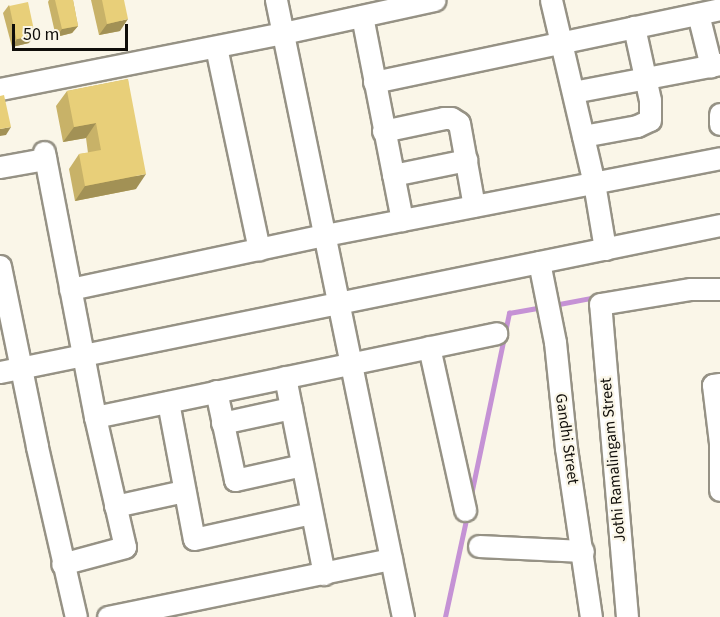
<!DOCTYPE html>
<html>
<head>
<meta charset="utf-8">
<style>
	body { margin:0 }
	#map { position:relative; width:720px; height:617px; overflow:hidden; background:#faf6e8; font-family:"Source Sans 3",sans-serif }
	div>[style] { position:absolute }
	.stream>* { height:4.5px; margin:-2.25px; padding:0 2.25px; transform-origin:2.25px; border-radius:2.25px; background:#c592d5 }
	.roads { filter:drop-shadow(2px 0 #969285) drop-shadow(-2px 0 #969285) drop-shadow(0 2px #969285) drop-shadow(0 -2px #969285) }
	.minor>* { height:21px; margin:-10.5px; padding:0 10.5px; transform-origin:10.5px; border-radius:10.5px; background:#fff }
	.wall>* { inset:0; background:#c8b268 }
	.shaded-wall>* { inset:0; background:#a29155 }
	.building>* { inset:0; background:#e8cf79; transform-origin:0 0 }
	span { translate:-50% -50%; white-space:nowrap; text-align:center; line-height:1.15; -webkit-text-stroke:4.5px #faf6e8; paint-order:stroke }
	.street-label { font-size:16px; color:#100e0a }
	.scale { position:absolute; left:12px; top:24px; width:116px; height:27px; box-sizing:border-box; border:3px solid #100e0a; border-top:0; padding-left:8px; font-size:18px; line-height:21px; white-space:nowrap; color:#100e0a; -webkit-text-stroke:4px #faf6e8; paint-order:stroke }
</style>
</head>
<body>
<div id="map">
	<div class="stream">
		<div style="left:554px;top:305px;width:43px;rotate:-10.8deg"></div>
		<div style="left:471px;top:495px;width:186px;rotate:-78.2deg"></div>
		<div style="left:509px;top:313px;width:34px;rotate:-10deg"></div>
		<div style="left:445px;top:617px;width:104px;rotate:-77.8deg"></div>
	</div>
	<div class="roads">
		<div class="minor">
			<div style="left:276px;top:0;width:630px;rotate:78.37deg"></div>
			<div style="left:551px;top:0;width:188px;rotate:76.8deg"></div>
			<div style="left:594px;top:183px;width:67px;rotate:80.5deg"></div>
			<div style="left:698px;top:14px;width:54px;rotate:76deg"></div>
			<div style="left:362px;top:16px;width:208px;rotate:78.9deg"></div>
			<div style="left:216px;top:47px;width:207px;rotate:78deg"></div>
			<div style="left:374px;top:82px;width:354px;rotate:-11.9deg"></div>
			<div style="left:0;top:89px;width:288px;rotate:-11.2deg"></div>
			<div style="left:283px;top:33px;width:155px;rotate:-12.3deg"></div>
			<div style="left:573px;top:92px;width:150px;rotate:-10.8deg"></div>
			<div style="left:720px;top:114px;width:10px;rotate:90deg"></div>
			<div style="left:383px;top:131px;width:62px;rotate:-12deg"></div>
			<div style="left:444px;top:118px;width:7px"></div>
			<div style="left:451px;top:118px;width:9px;rotate:32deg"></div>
			<div style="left:459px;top:123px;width:84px;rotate:79.8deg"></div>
			<div style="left:583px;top:136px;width:55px;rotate:-10.5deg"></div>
			<div style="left:637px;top:126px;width:14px;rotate:-25deg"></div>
			<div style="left:650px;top:120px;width:20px;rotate:-90deg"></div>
			<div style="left:650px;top:100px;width:75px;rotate:-102.4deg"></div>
			<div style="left:44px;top:152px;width:270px;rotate:79.1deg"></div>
			<div style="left:95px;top:417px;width:133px;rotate:77deg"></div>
			<div style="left:125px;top:547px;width:65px;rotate:164.9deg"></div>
			<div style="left:0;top:167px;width:46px;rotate:-10.1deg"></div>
			<div style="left:393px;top:175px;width:75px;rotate:-11.6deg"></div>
			<div style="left:539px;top:262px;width:82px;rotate:78.7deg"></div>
			<div style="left:555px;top:342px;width:107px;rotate:84.1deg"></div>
			<div style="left:566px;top:448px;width:171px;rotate:81.6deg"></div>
			<div style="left:0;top:266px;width:185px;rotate:78.4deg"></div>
			<div style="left:37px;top:447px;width:174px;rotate:77.1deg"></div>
			<div style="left:70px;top:289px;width:261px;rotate:-12deg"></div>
			<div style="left:325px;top:235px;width:402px;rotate:-11deg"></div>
			<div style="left:429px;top:347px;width:167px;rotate:77.5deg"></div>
			<div style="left:0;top:372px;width:735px;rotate:-11.54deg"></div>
			<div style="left:285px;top:377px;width:201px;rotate:78.8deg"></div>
			<div style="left:720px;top:384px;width:7px;rotate:172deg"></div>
			<div style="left:713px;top:385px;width:58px;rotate:83.1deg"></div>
			<div style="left:720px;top:443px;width:47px;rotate:90deg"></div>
			<div style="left:216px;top:391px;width:91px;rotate:77.9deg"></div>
			<div style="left:235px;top:480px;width:69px;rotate:-12.6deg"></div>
			<div style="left:168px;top:402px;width:139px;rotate:79.3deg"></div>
			<div style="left:194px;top:539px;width:120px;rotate:-12.5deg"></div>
			<div style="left:95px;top:417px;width:410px;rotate:-11.8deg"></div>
			<div style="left:222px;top:423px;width:71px;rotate:-12.3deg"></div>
			<div style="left:115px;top:506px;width:71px;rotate:-12.3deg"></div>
			<div style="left:479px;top:546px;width:104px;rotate:2.8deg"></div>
			<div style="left:108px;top:617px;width:289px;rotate:-11.6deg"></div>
			<div style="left:627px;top:617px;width:314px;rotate:-94.9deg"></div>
			<div style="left:600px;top:304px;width:92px;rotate:-9.4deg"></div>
			<div style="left:691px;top:289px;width:29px"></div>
		</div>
	</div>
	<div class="wall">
		<div style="clip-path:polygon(49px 0,73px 0,78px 26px,72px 33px,56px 37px,48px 2px)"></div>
		<div style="clip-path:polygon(91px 0,124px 0,120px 31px,99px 35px)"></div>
		<div style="clip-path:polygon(9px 5px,29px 43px,12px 47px,3px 13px)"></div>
		<div style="clip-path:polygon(128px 79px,136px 189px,75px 201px,69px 169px,79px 154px,88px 153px,86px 138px,63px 142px,56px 106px,67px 91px)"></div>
	</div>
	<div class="shaded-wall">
		<div style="clip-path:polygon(128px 19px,120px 31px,99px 35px,107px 24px)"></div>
		<div style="clip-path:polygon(78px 26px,72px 33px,56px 37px,62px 29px)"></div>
		<div style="clip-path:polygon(35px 35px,29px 43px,12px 47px,17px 39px)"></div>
		<div style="clip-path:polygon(96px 123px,86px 138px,63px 142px,74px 127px)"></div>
		<div style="clip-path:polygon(11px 127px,6px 135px,0 136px,0 129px)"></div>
		<div style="clip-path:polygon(146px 174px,136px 189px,75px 201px,85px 186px)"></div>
	</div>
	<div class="building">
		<div style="clip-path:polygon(55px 0,73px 0,78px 26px,62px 29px)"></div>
		<div style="clip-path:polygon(102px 0,124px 0,128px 19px,107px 24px)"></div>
		<div style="left:28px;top:2px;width:34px;height:19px;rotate:78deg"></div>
		<div style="clip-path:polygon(128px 79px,146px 174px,85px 186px,79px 154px,101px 150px,96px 123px,74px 127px,67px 91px)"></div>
		<div style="clip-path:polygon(4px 95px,11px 127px,0 129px,0 96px)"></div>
	</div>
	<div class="street-label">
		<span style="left:567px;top:439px;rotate:82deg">Gandhi Street</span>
		<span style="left:613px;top:460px;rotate:-95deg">Jothi Ramalingam Street</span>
	</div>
	<div class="scale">50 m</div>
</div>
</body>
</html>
